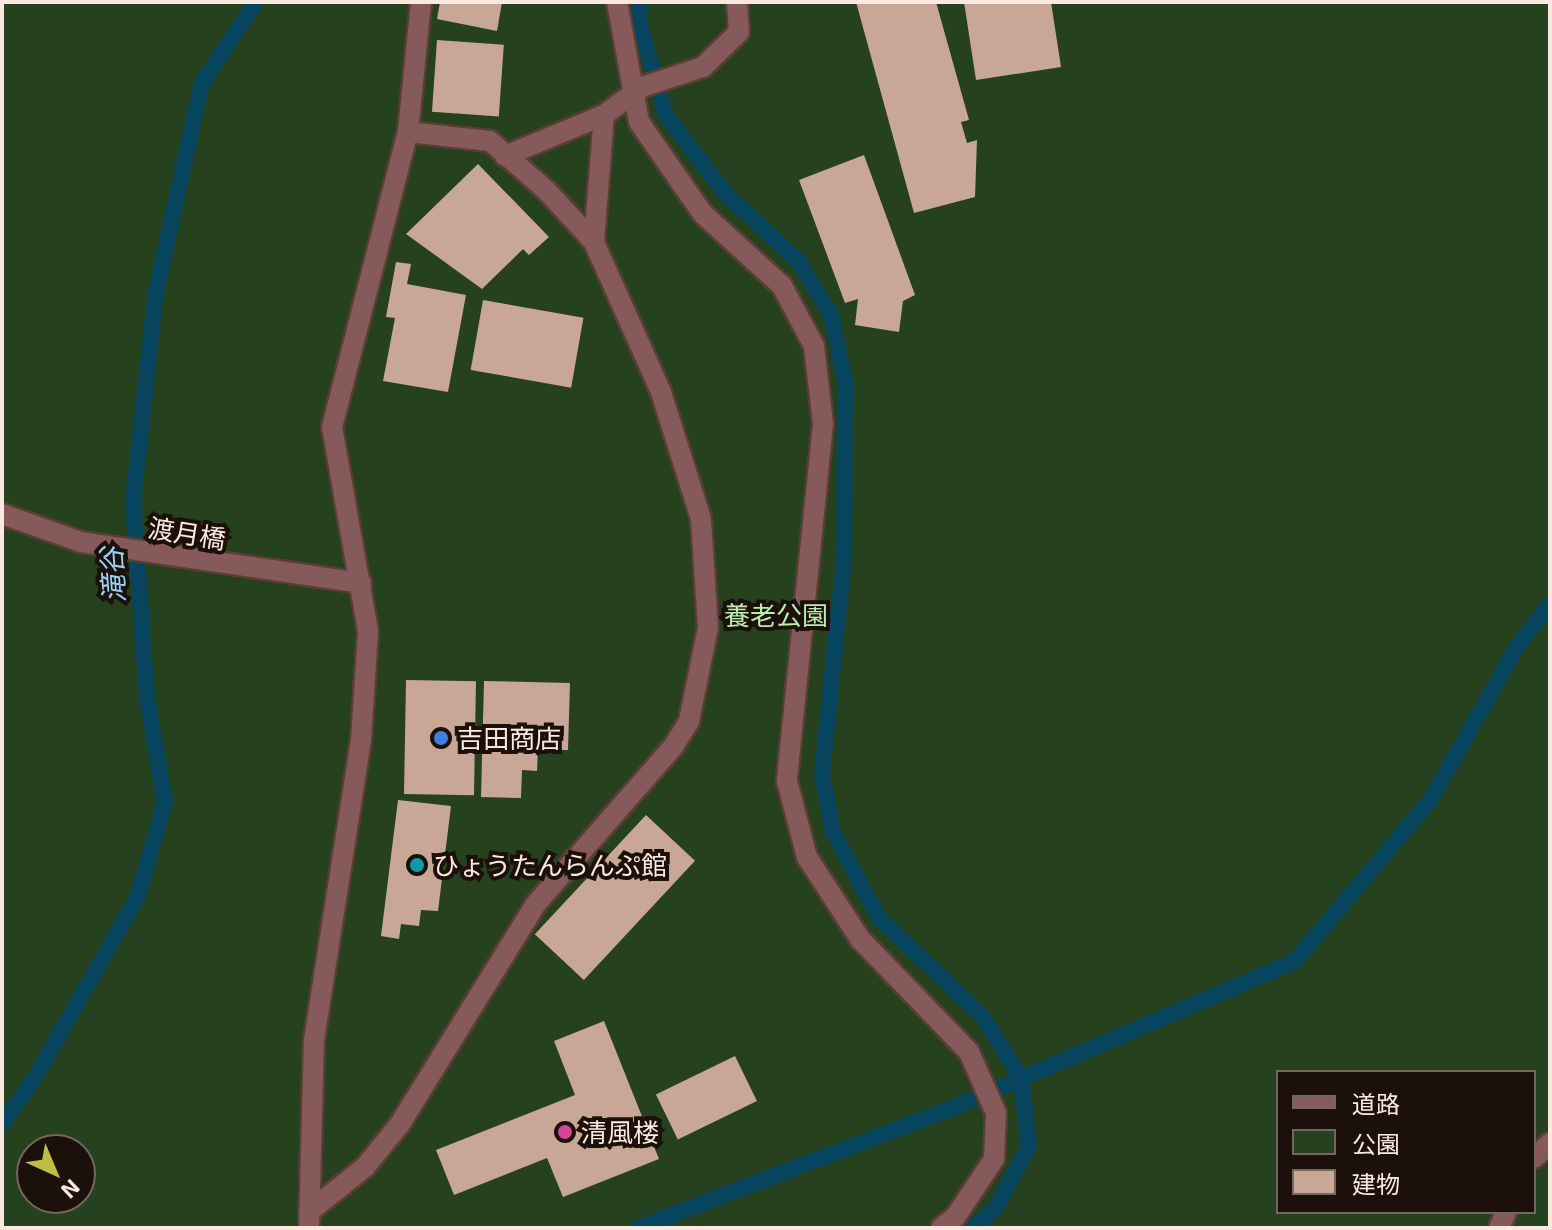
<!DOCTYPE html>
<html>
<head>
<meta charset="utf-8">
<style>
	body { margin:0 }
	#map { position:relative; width:1552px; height:1230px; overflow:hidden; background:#3d2317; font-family:"Exo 2","Noto Sans JP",sans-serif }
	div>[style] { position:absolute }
	.green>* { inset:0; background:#25411d }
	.stream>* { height:16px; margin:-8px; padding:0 8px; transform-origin:8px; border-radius:8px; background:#084660 }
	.building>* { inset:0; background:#c9a797; transform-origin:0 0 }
	.roads { filter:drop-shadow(2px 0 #583f33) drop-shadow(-2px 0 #583f33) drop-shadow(0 2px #583f33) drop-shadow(0 -2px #583f33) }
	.minor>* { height:20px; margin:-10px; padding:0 10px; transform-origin:10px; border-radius:10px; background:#86595b }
	.dots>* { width:22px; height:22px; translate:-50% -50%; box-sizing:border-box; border:4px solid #1c100a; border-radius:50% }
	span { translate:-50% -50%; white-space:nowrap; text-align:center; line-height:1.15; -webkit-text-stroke:8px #1c100a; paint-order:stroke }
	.street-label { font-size:26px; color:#fbe9e1 }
	.park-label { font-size:26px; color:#baeead }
	.poi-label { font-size:26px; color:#fbe9e1 }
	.left { translate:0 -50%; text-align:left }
	.water-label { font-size:28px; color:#94d4f8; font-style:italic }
	.frame { position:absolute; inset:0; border:4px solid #fbe9e1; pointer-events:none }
	.legend { position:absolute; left:1276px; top:1070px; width:260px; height:144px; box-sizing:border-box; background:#1c100a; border:2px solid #756760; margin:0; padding:10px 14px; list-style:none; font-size:24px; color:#fbe9e1 }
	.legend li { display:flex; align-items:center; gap:16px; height:40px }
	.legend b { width:40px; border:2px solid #756760 }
	.north { position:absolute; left:16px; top:1134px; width:80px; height:80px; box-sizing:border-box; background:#1c100a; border:2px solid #756760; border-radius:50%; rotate:136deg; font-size:22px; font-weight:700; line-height:32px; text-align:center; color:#fbe9e1 }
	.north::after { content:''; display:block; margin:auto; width:28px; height:36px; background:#bfbe41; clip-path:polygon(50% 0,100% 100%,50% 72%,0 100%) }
</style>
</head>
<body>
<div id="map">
	<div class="green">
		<div style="clip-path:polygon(evenodd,2px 2px,1550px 2px,1550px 1228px,2px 1228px,2px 2px,1278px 1072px,1534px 1072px,1534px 1212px,1278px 1212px,1278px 1072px,2px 2px,32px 1150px,80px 1150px,80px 1198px,32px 1198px,32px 1150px)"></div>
	</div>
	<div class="stream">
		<div style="left:641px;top:2px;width:19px;rotate:96deg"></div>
		<div style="left:639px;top:21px;width:98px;rotate:74deg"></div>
		<div style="left:666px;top:115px;width:98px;rotate:52.9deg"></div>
		<div style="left:725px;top:193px;width:100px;rotate:43deg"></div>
		<div style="left:798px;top:261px;width:62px;rotate:58.1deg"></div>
		<div style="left:831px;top:314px;width:69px;rotate:78.4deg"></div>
		<div style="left:845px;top:382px;width:176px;rotate:90.3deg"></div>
		<div style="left:844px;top:558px;width:217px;rotate:95.8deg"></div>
		<div style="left:822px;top:774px;width:59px;rotate:79.3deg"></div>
		<div style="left:833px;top:832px;width:98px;rotate:61.9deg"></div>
		<div style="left:879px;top:918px;width:144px;rotate:43.6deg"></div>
		<div style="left:983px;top:1017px;width:72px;rotate:58.1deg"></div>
		<div style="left:1021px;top:1078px;width:68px;rotate:83.3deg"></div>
		<div style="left:1029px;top:1146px;width:72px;rotate:118.4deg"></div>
		<div style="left:995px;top:1209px;width:29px;rotate:139deg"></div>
		<div style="left:2px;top:1125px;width:56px;rotate:-55.2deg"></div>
		<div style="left:34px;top:1079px;width:210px;rotate:-60.4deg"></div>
		<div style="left:138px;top:896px;width:98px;rotate:-74deg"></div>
		<div style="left:165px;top:802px;width:107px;rotate:-99.7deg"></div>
		<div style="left:147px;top:697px;width:195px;rotate:-94.1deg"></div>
		<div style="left:133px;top:503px;width:208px;rotate:-83.9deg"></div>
		<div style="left:155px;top:296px;width:218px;rotate:-77.6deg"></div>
		<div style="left:202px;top:83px;width:97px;rotate:-56.3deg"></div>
		<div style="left:638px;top:1228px;width:342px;rotate:-20.9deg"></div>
		<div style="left:957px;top:1106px;width:368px;rotate:-23.2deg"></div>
		<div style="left:1295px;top:961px;width:212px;rotate:-50deg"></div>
		<div style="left:1431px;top:799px;width:173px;rotate:-60.6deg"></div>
		<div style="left:1516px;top:648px;width:56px;rotate:-52.3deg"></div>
	</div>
	<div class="building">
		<div style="clip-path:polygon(440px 2px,502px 2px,497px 31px,437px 19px)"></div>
		<div style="clip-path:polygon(856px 2px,936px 2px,969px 120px,961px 122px,967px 143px,977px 140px,975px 197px,914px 213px)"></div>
		<div style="clip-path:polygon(964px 2px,1051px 2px,1061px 67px,976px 80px)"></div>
		<div style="left:437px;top:40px;width:67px;height:72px;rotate:4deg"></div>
		<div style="clip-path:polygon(864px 155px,915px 295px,903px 301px,899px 332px,855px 325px,858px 299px,845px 303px,799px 180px)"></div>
		<div style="clip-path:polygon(478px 164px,549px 237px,529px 255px,523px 249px,482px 289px,406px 234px)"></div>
		<div style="clip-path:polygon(396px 262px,411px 264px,407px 284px,466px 295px,448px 392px,383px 381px,395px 318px,386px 317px)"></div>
		<div style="left:483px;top:300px;width:102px;height:71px;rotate:10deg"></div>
		<div style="left:406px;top:680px;width:70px;height:114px;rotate:1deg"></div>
		<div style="clip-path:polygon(484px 681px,570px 683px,568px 750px,538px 750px,537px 771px,522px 770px,521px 798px,481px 797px)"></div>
		<div style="clip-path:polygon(398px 800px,451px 806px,438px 911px,421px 910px,419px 926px,401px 924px,399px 939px,381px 936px)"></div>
		<div style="left:646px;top:815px;width:67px;height:163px;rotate:43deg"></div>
		<div style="clip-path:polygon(604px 1021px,659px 1159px,563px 1197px,547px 1158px,454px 1195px,436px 1150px,575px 1095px,554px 1041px)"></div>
		<div style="left:735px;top:1056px;width:50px;height:88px;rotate:64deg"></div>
	</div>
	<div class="roads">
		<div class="minor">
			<div style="left:617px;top:2px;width:122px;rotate:79.6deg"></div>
			<div style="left:639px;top:122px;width:112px;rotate:55.2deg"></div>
			<div style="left:703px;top:214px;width:107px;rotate:42.3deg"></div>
			<div style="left:782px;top:286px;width:68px;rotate:61.9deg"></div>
			<div style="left:814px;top:346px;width:79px;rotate:83.4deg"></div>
			<div style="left:823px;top:424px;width:359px;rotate:95.8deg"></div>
			<div style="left:787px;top:781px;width:79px;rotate:75.3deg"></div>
			<div style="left:807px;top:857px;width:98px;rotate:57.1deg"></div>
			<div style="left:860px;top:939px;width:157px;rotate:46deg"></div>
			<div style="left:969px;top:1052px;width:67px;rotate:66.1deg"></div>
			<div style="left:996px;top:1113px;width:46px;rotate:92.5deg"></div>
			<div style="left:994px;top:1159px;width:69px;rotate:123.7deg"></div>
			<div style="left:956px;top:1216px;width:19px;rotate:141deg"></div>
			<div style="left:408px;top:132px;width:82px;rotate:6.3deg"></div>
			<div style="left:490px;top:141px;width:74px;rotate:41.2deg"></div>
			<div style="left:546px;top:190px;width:71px;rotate:47.3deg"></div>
			<div style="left:505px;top:156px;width:107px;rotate:-22.5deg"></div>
			<div style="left:2px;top:514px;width:84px;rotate:19.5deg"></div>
			<div style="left:81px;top:542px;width:283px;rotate:8.3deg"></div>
			<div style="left:1534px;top:1158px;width:22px;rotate:-43deg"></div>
			<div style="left:309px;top:1212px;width:72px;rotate:-38.8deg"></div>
			<div style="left:365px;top:1167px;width:55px;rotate:-50.9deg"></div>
			<div style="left:400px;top:1124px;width:257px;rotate:-58.3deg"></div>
			<div style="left:535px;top:905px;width:210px;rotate:-48.9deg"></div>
			<div style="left:673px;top:747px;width:31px;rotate:-58deg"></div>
			<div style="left:689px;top:721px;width:95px;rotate:-78.5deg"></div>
			<div style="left:708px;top:628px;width:109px;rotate:-93.7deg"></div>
			<div style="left:701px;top:519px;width:133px;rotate:-107.5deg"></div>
			<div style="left:661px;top:392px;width:164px;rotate:-114.1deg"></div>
			<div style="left:594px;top:242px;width:127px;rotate:-85.5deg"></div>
			<div style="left:604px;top:115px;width:47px;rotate:-36.4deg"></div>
			<div style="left:642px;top:87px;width:64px;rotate:-18.2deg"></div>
			<div style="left:703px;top:67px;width:50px;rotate:-44.2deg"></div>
			<div style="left:739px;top:32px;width:30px;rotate:-94deg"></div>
			<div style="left:309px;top:1228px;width:188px;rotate:-88.5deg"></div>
			<div style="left:314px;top:1040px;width:304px;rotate:-81.1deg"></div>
			<div style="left:361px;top:740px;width:109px;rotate:-86.3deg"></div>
			<div style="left:368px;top:631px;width:207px;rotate:-100deg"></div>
			<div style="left:332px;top:427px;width:305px;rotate:-75.6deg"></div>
			<div style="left:408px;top:132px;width:131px;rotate:-84.3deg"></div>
			<div style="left:1499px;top:1228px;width:17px;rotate:-66deg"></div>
		</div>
	</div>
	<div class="dots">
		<div style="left:441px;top:738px;background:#3f7fe0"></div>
		<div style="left:417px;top:865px;background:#0f9aa8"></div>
		<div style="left:565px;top:1132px;background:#d1479c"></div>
	</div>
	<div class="street-label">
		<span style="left:187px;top:533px;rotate:9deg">渡月橋</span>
	</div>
	<div class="park-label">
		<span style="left:776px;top:615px">養老公園</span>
	</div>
	<div class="poi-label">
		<span class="left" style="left:457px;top:738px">吉田商店</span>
		<span class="left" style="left:433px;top:865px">ひょうたんらんぷ館</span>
		<span class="left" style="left:581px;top:1132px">清風楼</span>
	</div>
	<div class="water-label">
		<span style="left:112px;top:575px;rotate:-94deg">滝谷</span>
	</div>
	<div class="frame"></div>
	<ul class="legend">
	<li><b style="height:10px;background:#86595b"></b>道路</li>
	<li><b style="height:22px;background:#25411d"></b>公園</li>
	<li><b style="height:22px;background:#c9a797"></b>建物</li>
	</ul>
	<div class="north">N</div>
</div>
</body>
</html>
